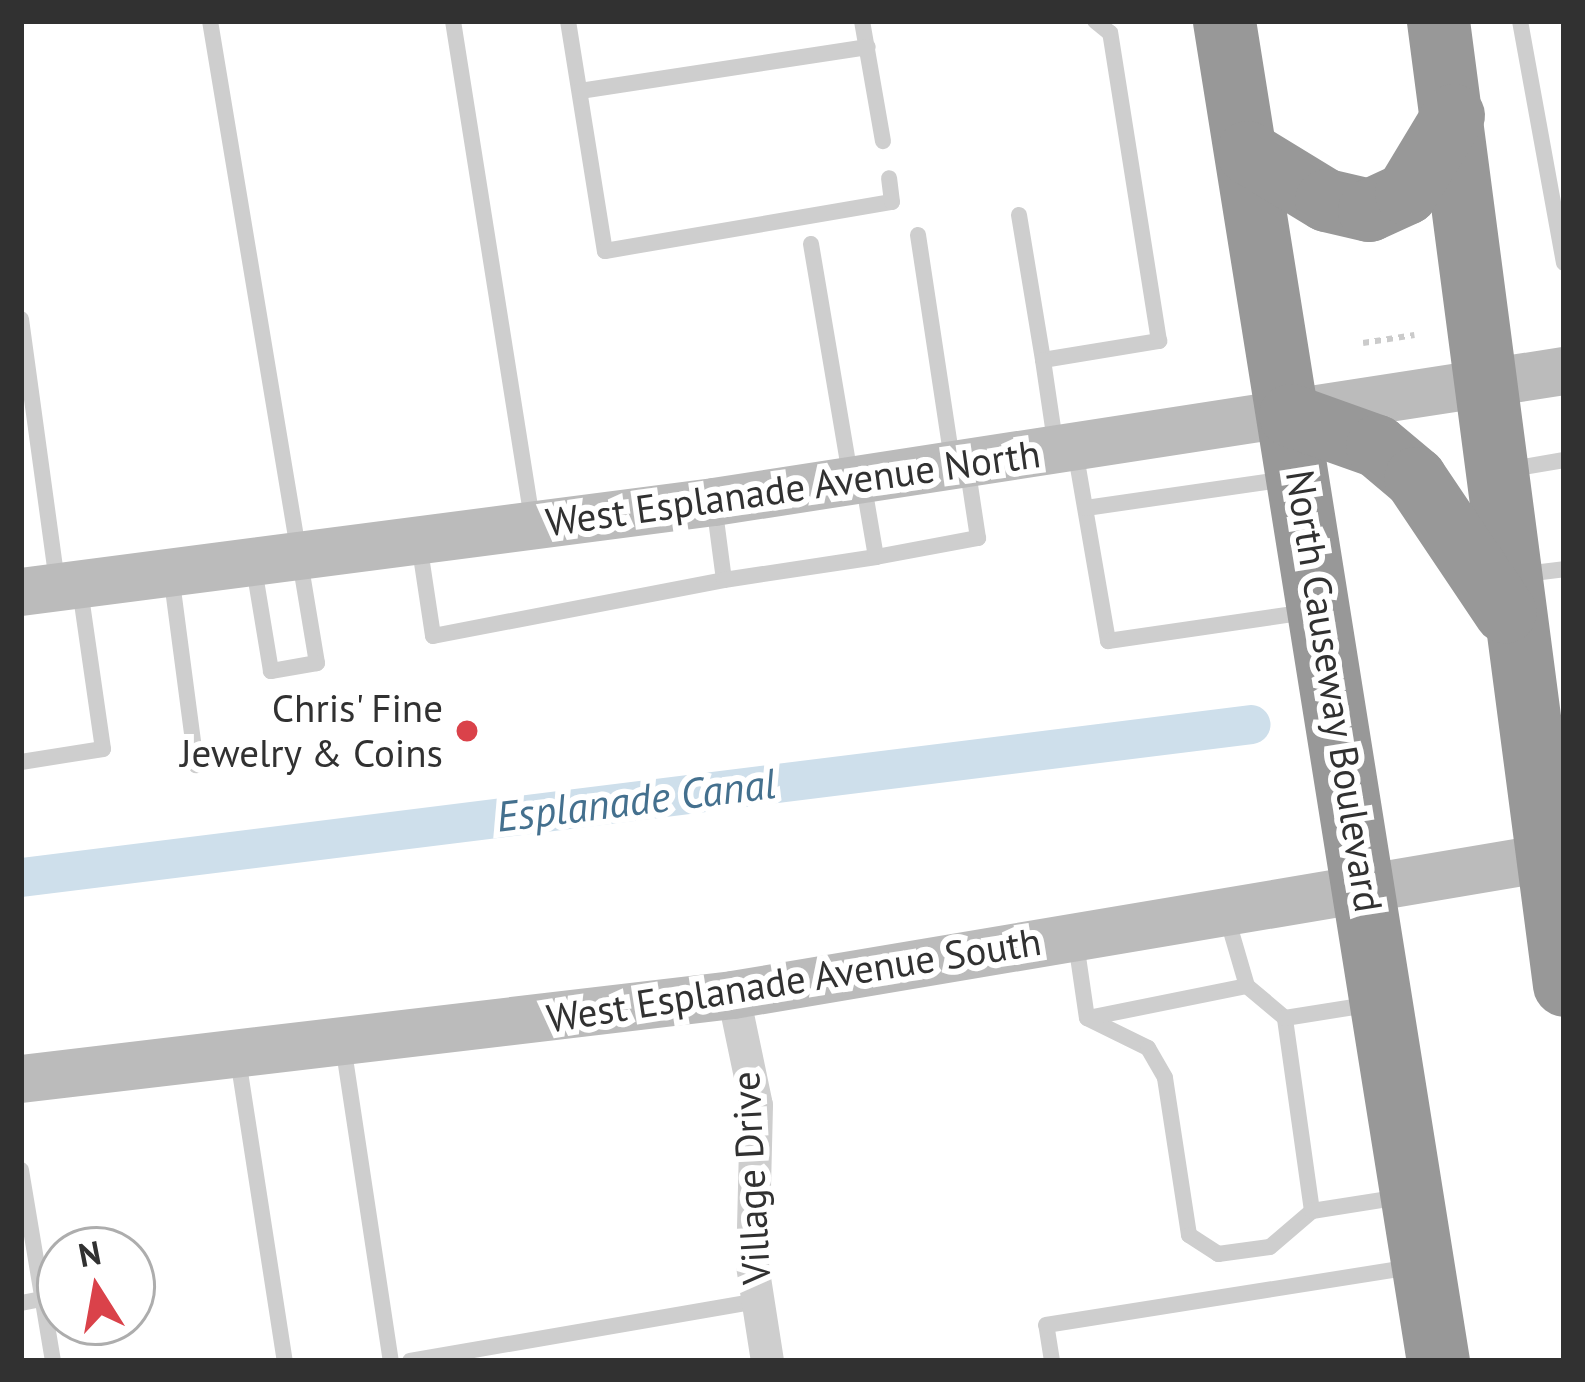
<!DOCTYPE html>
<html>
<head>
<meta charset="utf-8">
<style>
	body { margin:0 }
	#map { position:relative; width:1585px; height:1382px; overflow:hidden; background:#fff; font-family:"PT Sans",sans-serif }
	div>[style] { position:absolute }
	.canal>* { height:39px; margin:-19.5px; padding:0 19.5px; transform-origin:19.5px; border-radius:19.5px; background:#cedfeb }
	.path>* { height:6px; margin-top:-3px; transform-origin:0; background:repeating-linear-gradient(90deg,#cbcbcb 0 6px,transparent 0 12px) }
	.lane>* { height:16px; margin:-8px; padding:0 8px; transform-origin:8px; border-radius:8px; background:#cecece }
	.street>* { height:33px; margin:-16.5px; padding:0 16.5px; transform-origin:16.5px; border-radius:16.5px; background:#cecece }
	.secondary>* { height:48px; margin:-24px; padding:0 24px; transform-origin:24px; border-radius:24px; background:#bbb }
	.highway>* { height:63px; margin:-31.5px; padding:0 31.5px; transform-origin:31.5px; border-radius:31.5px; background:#989898 }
	.dots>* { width:33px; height:33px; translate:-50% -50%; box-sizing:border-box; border:6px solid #fff; border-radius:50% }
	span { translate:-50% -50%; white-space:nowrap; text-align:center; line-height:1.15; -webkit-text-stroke:12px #fff; paint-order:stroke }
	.street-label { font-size:39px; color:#313131 }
	.poi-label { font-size:39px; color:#313131 }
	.right { translate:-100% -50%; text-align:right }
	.water-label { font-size:42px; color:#44708e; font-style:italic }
	.frame { position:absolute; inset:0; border:24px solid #313131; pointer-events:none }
	.north { position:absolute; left:36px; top:1226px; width:120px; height:120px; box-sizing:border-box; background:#fff; border:3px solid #adadad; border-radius:50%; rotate:349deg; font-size:33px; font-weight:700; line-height:48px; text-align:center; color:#313131 }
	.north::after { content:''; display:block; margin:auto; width:42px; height:54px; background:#da424a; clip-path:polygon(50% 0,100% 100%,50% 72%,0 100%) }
</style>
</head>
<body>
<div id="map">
	<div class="canal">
		<div style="left:21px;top:877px;width:1239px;rotate:-7.09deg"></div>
	</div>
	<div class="path">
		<div style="left:1363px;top:343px;width:52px;rotate:-8.9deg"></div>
	</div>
	<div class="lane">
		<div style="left:210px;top:21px;width:651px;rotate:80.54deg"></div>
		<div style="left:317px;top:663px;width:47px;rotate:170.1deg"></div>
		<div style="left:271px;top:671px;width:104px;rotate:-99.4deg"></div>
		<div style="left:453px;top:21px;width:504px;rotate:80.99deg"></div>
		<div style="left:568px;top:21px;width:233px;rotate:80.9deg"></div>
		<div style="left:605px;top:251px;width:291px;rotate:-9.7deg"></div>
		<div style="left:892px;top:202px;width:24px;rotate:-97deg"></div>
		<div style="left:862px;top:21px;width:122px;rotate:80.1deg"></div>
		<div style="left:1520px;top:21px;width:246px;rotate:79.7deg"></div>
		<div style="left:580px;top:91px;width:291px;rotate:-8.7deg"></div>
		<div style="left:1019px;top:215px;width:147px;rotate:80.6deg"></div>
		<div style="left:1043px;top:360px;width:118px;rotate:-9.3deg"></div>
		<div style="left:1159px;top:341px;width:312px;rotate:-99deg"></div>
		<div style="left:1110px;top:33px;width:19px;rotate:-141deg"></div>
		<div style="left:918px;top:235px;width:227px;rotate:81.4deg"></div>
		<div style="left:811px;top:244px;width:233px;rotate:80.4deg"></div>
		<div style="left:21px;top:319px;width:264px;rotate:82.2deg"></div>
		<div style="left:1043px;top:360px;width:89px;rotate:81.6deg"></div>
		<div style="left:1075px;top:450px;width:194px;rotate:80.2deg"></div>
		<div style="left:1108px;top:641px;width:200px;rotate:-8.3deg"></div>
		<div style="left:1511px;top:469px;width:54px;rotate:-9.6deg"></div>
		<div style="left:1086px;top:508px;width:203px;rotate:-8.2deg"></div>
		<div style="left:419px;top:543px;width:94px;rotate:81.4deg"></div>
		<div style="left:433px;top:636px;width:296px;rotate:-10.9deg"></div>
		<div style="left:724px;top:580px;width:77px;rotate:-97.5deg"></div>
		<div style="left:876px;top:557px;width:104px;rotate:-10.6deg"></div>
		<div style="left:978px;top:538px;width:74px;rotate:-98.6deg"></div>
		<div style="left:171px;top:574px;width:193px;rotate:82.5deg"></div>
		<div style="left:1525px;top:574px;width:39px;rotate:-7deg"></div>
		<div style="left:724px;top:580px;width:154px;rotate:-8.6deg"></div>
		<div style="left:876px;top:557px;width:77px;rotate:-99.7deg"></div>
		<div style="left:21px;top:762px;width:83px;rotate:-9deg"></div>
		<div style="left:103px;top:749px;width:162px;rotate:-98.2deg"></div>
		<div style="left:1076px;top:943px;width:76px;rotate:81.7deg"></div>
		<div style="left:1087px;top:1018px;width:68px;rotate:26.2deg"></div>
		<div style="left:1148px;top:1048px;width:34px;rotate:60deg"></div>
		<div style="left:1165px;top:1078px;width:159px;rotate:81.3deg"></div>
		<div style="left:1189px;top:1235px;width:35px;rotate:33deg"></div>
		<div style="left:1218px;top:1254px;width:52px;rotate:-7.7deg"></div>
		<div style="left:1270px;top:1247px;width:55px;rotate:-40.6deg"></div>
		<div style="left:1312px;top:1211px;width:195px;rotate:-98deg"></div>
		<div style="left:1285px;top:1018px;width:50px;rotate:-139.9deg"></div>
		<div style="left:1247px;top:986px;width:75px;rotate:-106.3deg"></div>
		<div style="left:1088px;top:1018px;width:162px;rotate:-11.4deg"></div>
		<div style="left:1285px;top:1018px;width:83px;rotate:-9deg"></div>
		<div style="left:343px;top:1045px;width:320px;rotate:81.4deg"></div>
		<div style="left:238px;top:1059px;width:306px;rotate:81.2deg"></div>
		<div style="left:21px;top:1170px;width:194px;rotate:80.5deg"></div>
		<div style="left:1312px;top:1211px;width:89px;rotate:-9deg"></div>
		<div style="left:21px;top:1303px;width:21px;rotate:-11deg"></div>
		<div style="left:410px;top:1361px;width:352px;rotate:-9.8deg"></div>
		<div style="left:1052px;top:1361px;width:36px;rotate:-99deg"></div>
		<div style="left:1046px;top:1325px;width:371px;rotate:-9deg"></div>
	</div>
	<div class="street">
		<div style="left:733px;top:995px;width:112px;rotate:78.2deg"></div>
		<div style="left:756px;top:1105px;width:160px;rotate:91.4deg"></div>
		<div style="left:752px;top:1265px;width:97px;rotate:81.1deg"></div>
	</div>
	<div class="secondary">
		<div style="left:21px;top:592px;width:699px;rotate:-7.4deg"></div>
		<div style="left:714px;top:502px;width:860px;rotate:-8.76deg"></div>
		<div style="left:21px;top:1079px;width:717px;rotate:-6.73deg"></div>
		<div style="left:733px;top:995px;width:843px;rotate:-9.56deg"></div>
	</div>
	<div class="highway">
		<div style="left:1224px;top:21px;width:1357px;rotate:80.93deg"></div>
		<div style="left:1438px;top:21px;width:972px;rotate:82.55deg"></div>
		<div style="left:1247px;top:152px;width:92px;rotate:31.3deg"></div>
		<div style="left:1326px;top:200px;width:44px;rotate:13.1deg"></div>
		<div style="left:1369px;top:210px;width:41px;rotate:-24.7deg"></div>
		<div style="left:1406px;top:193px;width:91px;rotate:-58.9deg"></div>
		<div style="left:1290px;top:415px;width:92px;rotate:19.6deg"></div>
		<div style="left:1377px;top:446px;width:50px;rotate:40.1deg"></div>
		<div style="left:1415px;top:478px;width:161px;rotate:56.1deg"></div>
	</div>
	<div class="dots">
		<div style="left:467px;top:731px;background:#da424a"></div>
	</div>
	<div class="street-label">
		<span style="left:793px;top:488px;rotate:-8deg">West Esplanade Avenue North</span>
		<span style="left:1334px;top:691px;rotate:81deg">North Causeway Boulevard</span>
		<span style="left:794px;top:980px;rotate:-9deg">West Esplanade Avenue South</span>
		<span style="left:751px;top:1178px;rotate:-93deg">Village Drive</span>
	</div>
	<div class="poi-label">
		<span class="right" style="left:443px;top:731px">Chris' Fine<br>Jewelry &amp; Coins</span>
	</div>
	<div class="water-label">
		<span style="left:636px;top:800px;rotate:-7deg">Esplanade Canal</span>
	</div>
	<div class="frame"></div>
	<div class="north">N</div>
</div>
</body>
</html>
